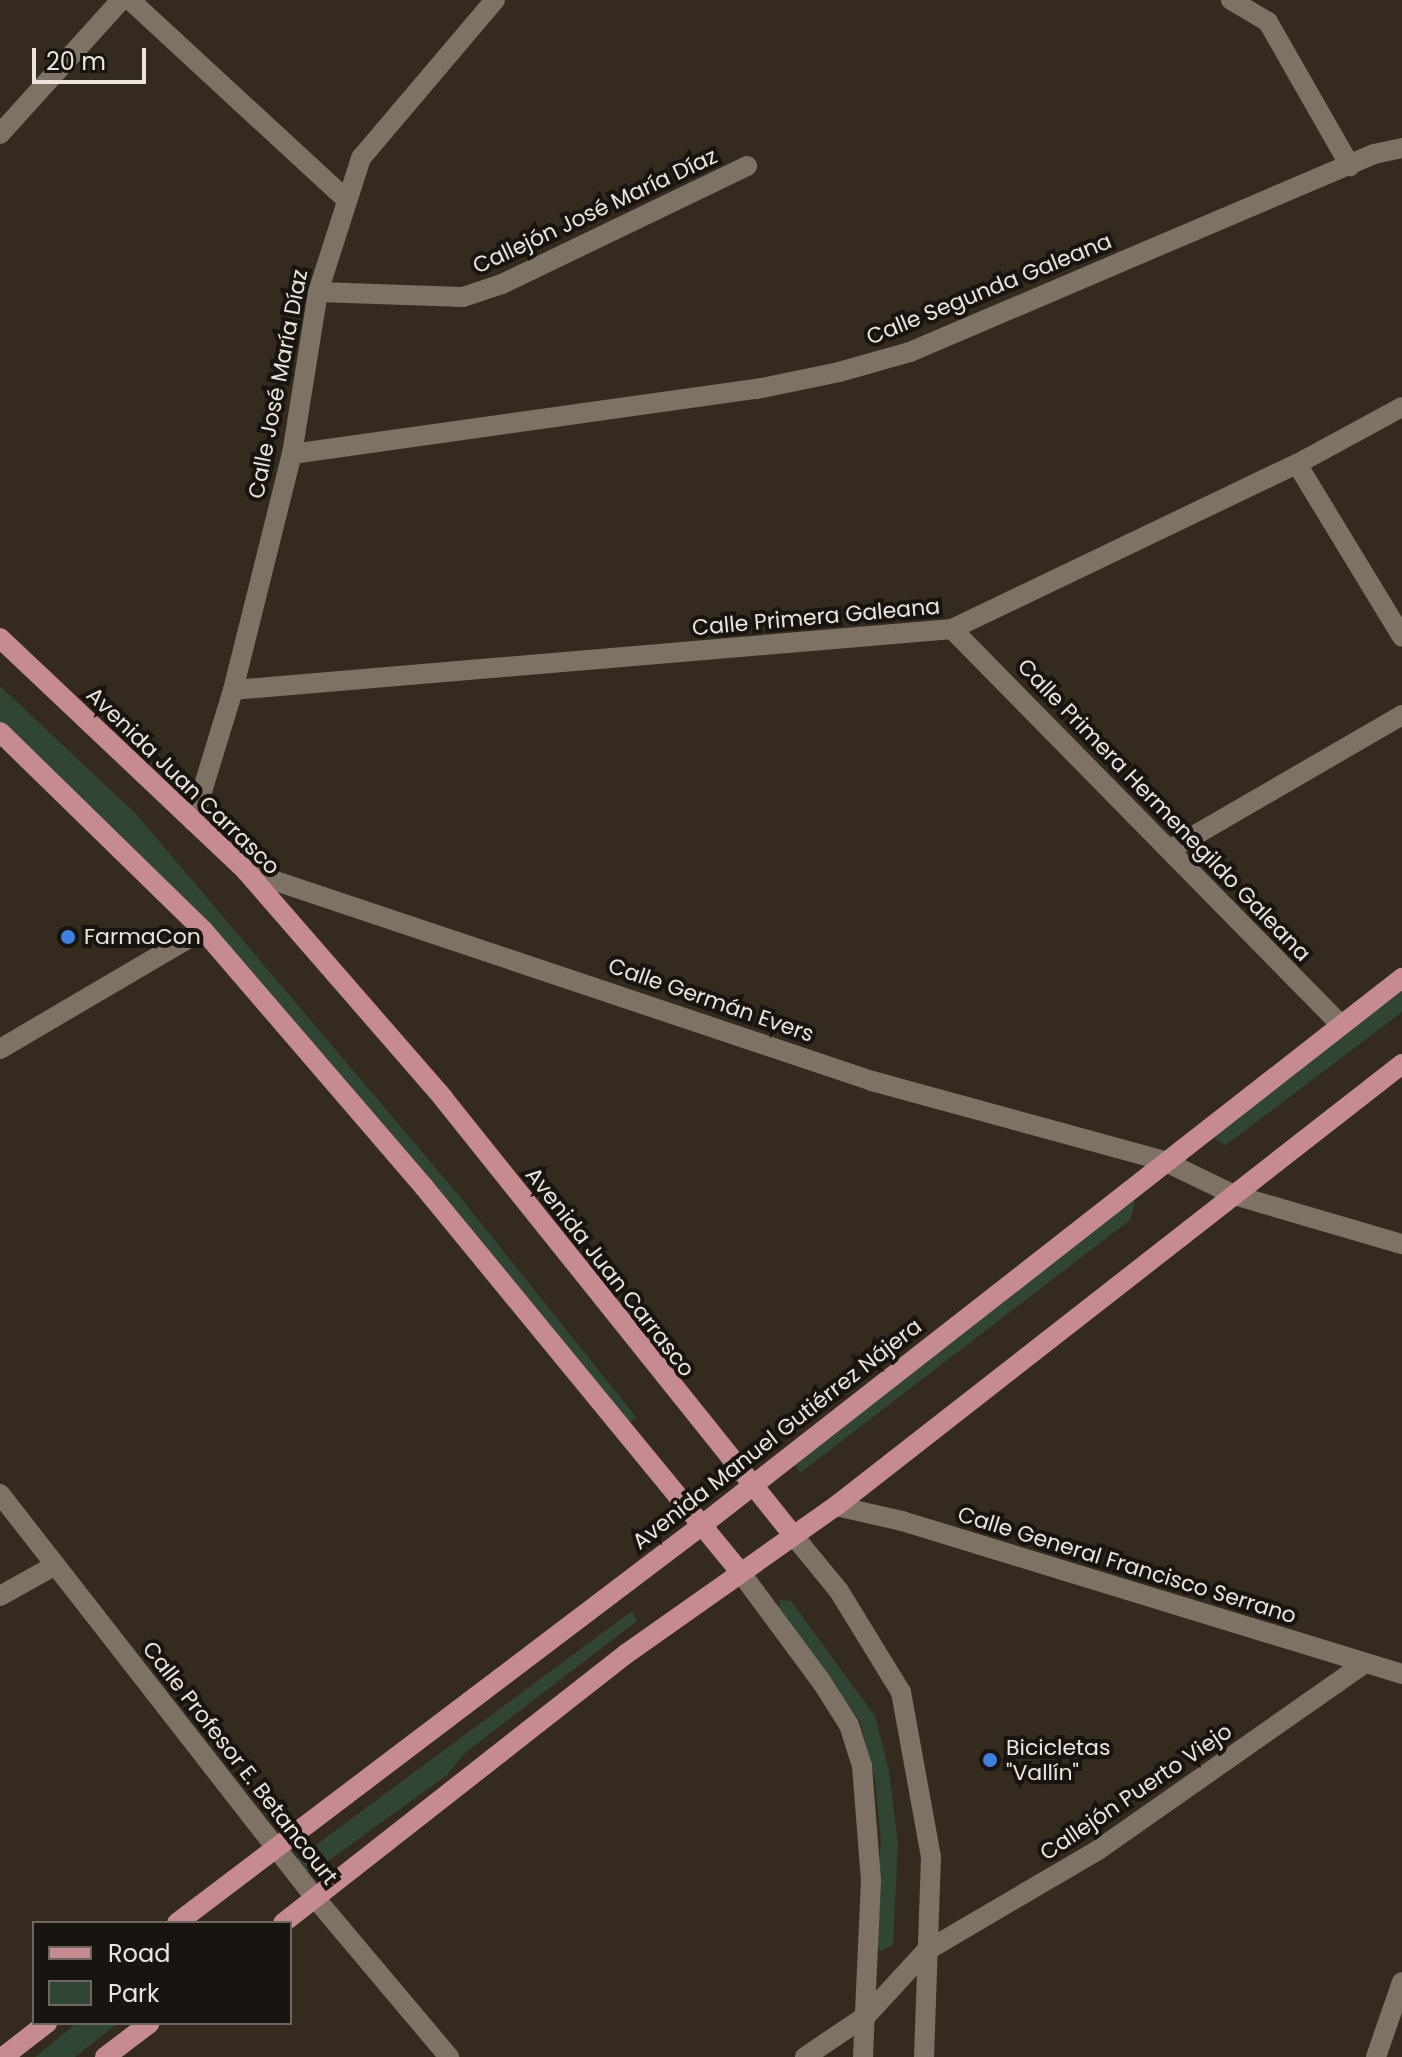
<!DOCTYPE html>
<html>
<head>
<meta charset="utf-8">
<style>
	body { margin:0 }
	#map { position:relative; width:1402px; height:2057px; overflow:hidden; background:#342b1e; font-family:Poppins,sans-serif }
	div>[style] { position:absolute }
	.green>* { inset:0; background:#314535 }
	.street>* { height:20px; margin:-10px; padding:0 10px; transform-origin:10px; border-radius:10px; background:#7d7264 }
	.secondary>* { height:20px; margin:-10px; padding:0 10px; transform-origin:10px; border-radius:10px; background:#7d7264 }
	.primary>* { height:20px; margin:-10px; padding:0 10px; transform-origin:10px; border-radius:10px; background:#c58b90 }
	.dots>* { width:22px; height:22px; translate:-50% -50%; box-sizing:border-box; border:4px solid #18140f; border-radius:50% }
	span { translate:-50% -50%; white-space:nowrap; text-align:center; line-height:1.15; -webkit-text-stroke:8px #18140f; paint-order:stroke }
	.street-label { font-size:22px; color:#ebe4dd }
	.poi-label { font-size:22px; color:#ebe4dd }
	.left { translate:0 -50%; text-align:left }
	.legend { position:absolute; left:32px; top:1921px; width:260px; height:104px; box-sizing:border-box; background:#18140f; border:2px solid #6c6761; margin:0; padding:10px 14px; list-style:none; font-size:24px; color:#ebe4dd }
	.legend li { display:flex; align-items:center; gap:16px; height:40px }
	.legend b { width:40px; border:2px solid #6c6761 }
	.scale { position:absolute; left:32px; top:48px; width:114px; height:36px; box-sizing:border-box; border:4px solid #ebe4dd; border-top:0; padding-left:10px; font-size:24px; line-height:28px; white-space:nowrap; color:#ebe4dd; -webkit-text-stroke:6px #18140f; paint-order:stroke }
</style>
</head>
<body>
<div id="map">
	<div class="green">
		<div style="clip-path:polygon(0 686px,136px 814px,461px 1198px,637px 1418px,616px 1429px,111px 829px,0 725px)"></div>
		<div style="clip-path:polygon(1402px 983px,1402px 1012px,1226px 1145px,1216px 1140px,1215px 1127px)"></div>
		<div style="clip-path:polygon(1127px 1196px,1135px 1202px,1130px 1220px,800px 1473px,788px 1455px)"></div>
		<div style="clip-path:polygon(780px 1600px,791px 1601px,875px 1716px,889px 1771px,898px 1843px,893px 1945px,882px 1951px,871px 1945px,881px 1841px,875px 1778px,860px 1721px,778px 1612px)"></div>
		<div style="clip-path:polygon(632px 1611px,637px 1621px,466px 1752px,447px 1775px,317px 1869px,301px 1873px,293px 1862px)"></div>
		<div style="clip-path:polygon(77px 2023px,118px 2023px,75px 2057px,35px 2057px)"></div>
	</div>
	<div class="street">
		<div style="left:130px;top:0;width:294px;rotate:42.7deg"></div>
		<div style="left:1231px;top:0;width:43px;rotate:30.7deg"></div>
		<div style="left:1268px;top:22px;width:166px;rotate:60.3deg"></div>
		<div style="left:0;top:134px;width:181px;rotate:-47.9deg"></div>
		<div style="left:318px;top:292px;width:145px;rotate:2deg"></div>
		<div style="left:463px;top:297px;width:41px;rotate:-18.4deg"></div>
		<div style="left:502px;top:284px;width:272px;rotate:-25.7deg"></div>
		<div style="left:292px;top:454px;width:470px;rotate:-8deg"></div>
		<div style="left:757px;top:389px;width:84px;rotate:-11.7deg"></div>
		<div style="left:839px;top:372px;width:74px;rotate:-15.7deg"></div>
		<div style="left:910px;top:352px;width:504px;rotate:-23.11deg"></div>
		<div style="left:1374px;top:154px;width:29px;rotate:-12deg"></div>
		<div style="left:1297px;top:464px;width:202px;rotate:58.7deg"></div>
		<div style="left:952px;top:629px;width:555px;rotate:45.51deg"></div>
		<div style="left:233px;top:690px;width:722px;rotate:-4.85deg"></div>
		<div style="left:952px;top:629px;width:382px;rotate:-25.6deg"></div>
		<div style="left:1297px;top:464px;width:119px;rotate:-28.5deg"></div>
		<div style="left:193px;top:821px;width:137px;rotate:-73deg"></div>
		<div style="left:233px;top:690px;width:243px;rotate:-76deg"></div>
		<div style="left:292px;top:454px;width:164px;rotate:-80.9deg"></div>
		<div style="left:318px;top:292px;width:141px;rotate:-72.2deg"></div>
		<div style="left:361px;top:158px;width:207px;rotate:-49.7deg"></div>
		<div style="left:1171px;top:849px;width:267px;rotate:-30.1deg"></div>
		<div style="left:246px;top:871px;width:660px;rotate:18.54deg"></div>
		<div style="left:872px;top:1081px;width:303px;rotate:15.3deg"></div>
		<div style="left:1164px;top:1161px;width:78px;rotate:25.9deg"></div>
		<div style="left:1234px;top:1195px;width:175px;rotate:16.3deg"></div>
		<div style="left:0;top:1049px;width:235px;rotate:-30.4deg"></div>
		<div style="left:0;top:1494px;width:514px;rotate:52.04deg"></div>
		<div style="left:316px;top:1899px;width:207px;rotate:49.9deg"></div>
		<div style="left:836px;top:1506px;width:68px;rotate:12.8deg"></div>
		<div style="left:902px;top:1521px;width:523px;rotate:17.01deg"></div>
		<div style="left:0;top:1596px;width:62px;rotate:-29.1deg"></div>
		<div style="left:805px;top:2057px;width:75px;rotate:-34.1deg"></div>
		<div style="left:867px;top:2015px;width:87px;rotate:-47.3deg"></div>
		<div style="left:926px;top:1951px;width:199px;rotate:-30.4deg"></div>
		<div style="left:1098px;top:1850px;width:326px;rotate:-35deg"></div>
		<div style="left:1376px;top:2057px;width:79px;rotate:-70.9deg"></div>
	</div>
	<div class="secondary">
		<div style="left:793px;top:1535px;width:72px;rotate:50.6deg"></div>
		<div style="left:839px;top:1591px;width:119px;rotate:58.5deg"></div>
		<div style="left:901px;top:1692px;width:168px;rotate:79.7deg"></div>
		<div style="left:931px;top:1857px;width:200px;rotate:92deg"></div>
		<div style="left:741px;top:1573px;width:134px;rotate:53.5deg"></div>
		<div style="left:821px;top:1681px;width:52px;rotate:57.5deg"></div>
		<div style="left:849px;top:1725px;width:43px;rotate:72.4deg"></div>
		<div style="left:862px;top:1766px;width:114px;rotate:85.5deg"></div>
		<div style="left:871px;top:1880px;width:177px;rotate:92.6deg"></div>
	</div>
	<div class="primary">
		<div style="left:0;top:638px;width:339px;rotate:43.4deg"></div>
		<div style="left:246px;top:871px;width:301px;rotate:49deg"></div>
		<div style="left:443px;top:1098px;width:560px;rotate:51.31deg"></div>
		<div style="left:0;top:732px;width:284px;rotate:44.3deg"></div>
		<div style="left:203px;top:930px;width:339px;rotate:49.3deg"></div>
		<div style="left:424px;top:1187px;width:499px;rotate:50.6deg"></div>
		<div style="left:177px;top:1923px;width:657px;rotate:-37.15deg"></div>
		<div style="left:701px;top:1526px;width:890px;rotate:-38.02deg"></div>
		<div style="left:283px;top:1923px;width:436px;rotate:-38.1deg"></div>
		<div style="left:626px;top:1654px;width:257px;rotate:-35.2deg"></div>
		<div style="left:836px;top:1506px;width:718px;rotate:-37.99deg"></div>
		<div style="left:3px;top:2057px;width:56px;rotate:-37.7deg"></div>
		<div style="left:105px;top:2057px;width:56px;rotate:-37.1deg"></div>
	</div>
	<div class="dots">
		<div style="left:68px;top:937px;background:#3f7fe0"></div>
		<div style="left:990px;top:1760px;background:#3f7fe0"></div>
	</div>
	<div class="street-label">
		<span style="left:595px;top:211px;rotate:-25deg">Callejón José María Díaz</span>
		<span style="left:989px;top:289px;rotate:-22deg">Calle Segunda Galeana</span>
		<span style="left:278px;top:384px;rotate:-79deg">Calle José María Díaz</span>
		<span style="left:816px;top:617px;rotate:-5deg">Calle Primera Galeana</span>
		<span style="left:183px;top:781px;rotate:44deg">Avenida Juan Carrasco</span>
		<span style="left:1164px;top:810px;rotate:46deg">Calle Primera Hermenegildo Galeana</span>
		<span style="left:711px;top:1000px;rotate:19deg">Calle Germán Evers</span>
		<span style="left:610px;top:1272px;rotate:52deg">Avenida Juan Carrasco</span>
		<span style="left:777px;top:1434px;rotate:-38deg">Avenida Manuel Gutiérrez Nájera</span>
		<span style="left:1127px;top:1565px;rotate:17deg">Calle General Francisco Serrano</span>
		<span style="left:240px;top:1763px;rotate:52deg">Calle Profesor E. Betancourt</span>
		<span style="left:1136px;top:1792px;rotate:-34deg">Callejón Puerto Viejo</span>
	</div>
	<div class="poi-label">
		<span class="left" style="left:84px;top:937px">FarmaCon</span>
		<span class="left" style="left:1006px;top:1760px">Bicicletas<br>"Vallín"</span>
	</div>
	<ul class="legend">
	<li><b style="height:10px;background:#c58b90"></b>Road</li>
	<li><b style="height:22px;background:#314535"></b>Park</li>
	</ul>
	<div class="scale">20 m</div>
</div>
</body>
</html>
